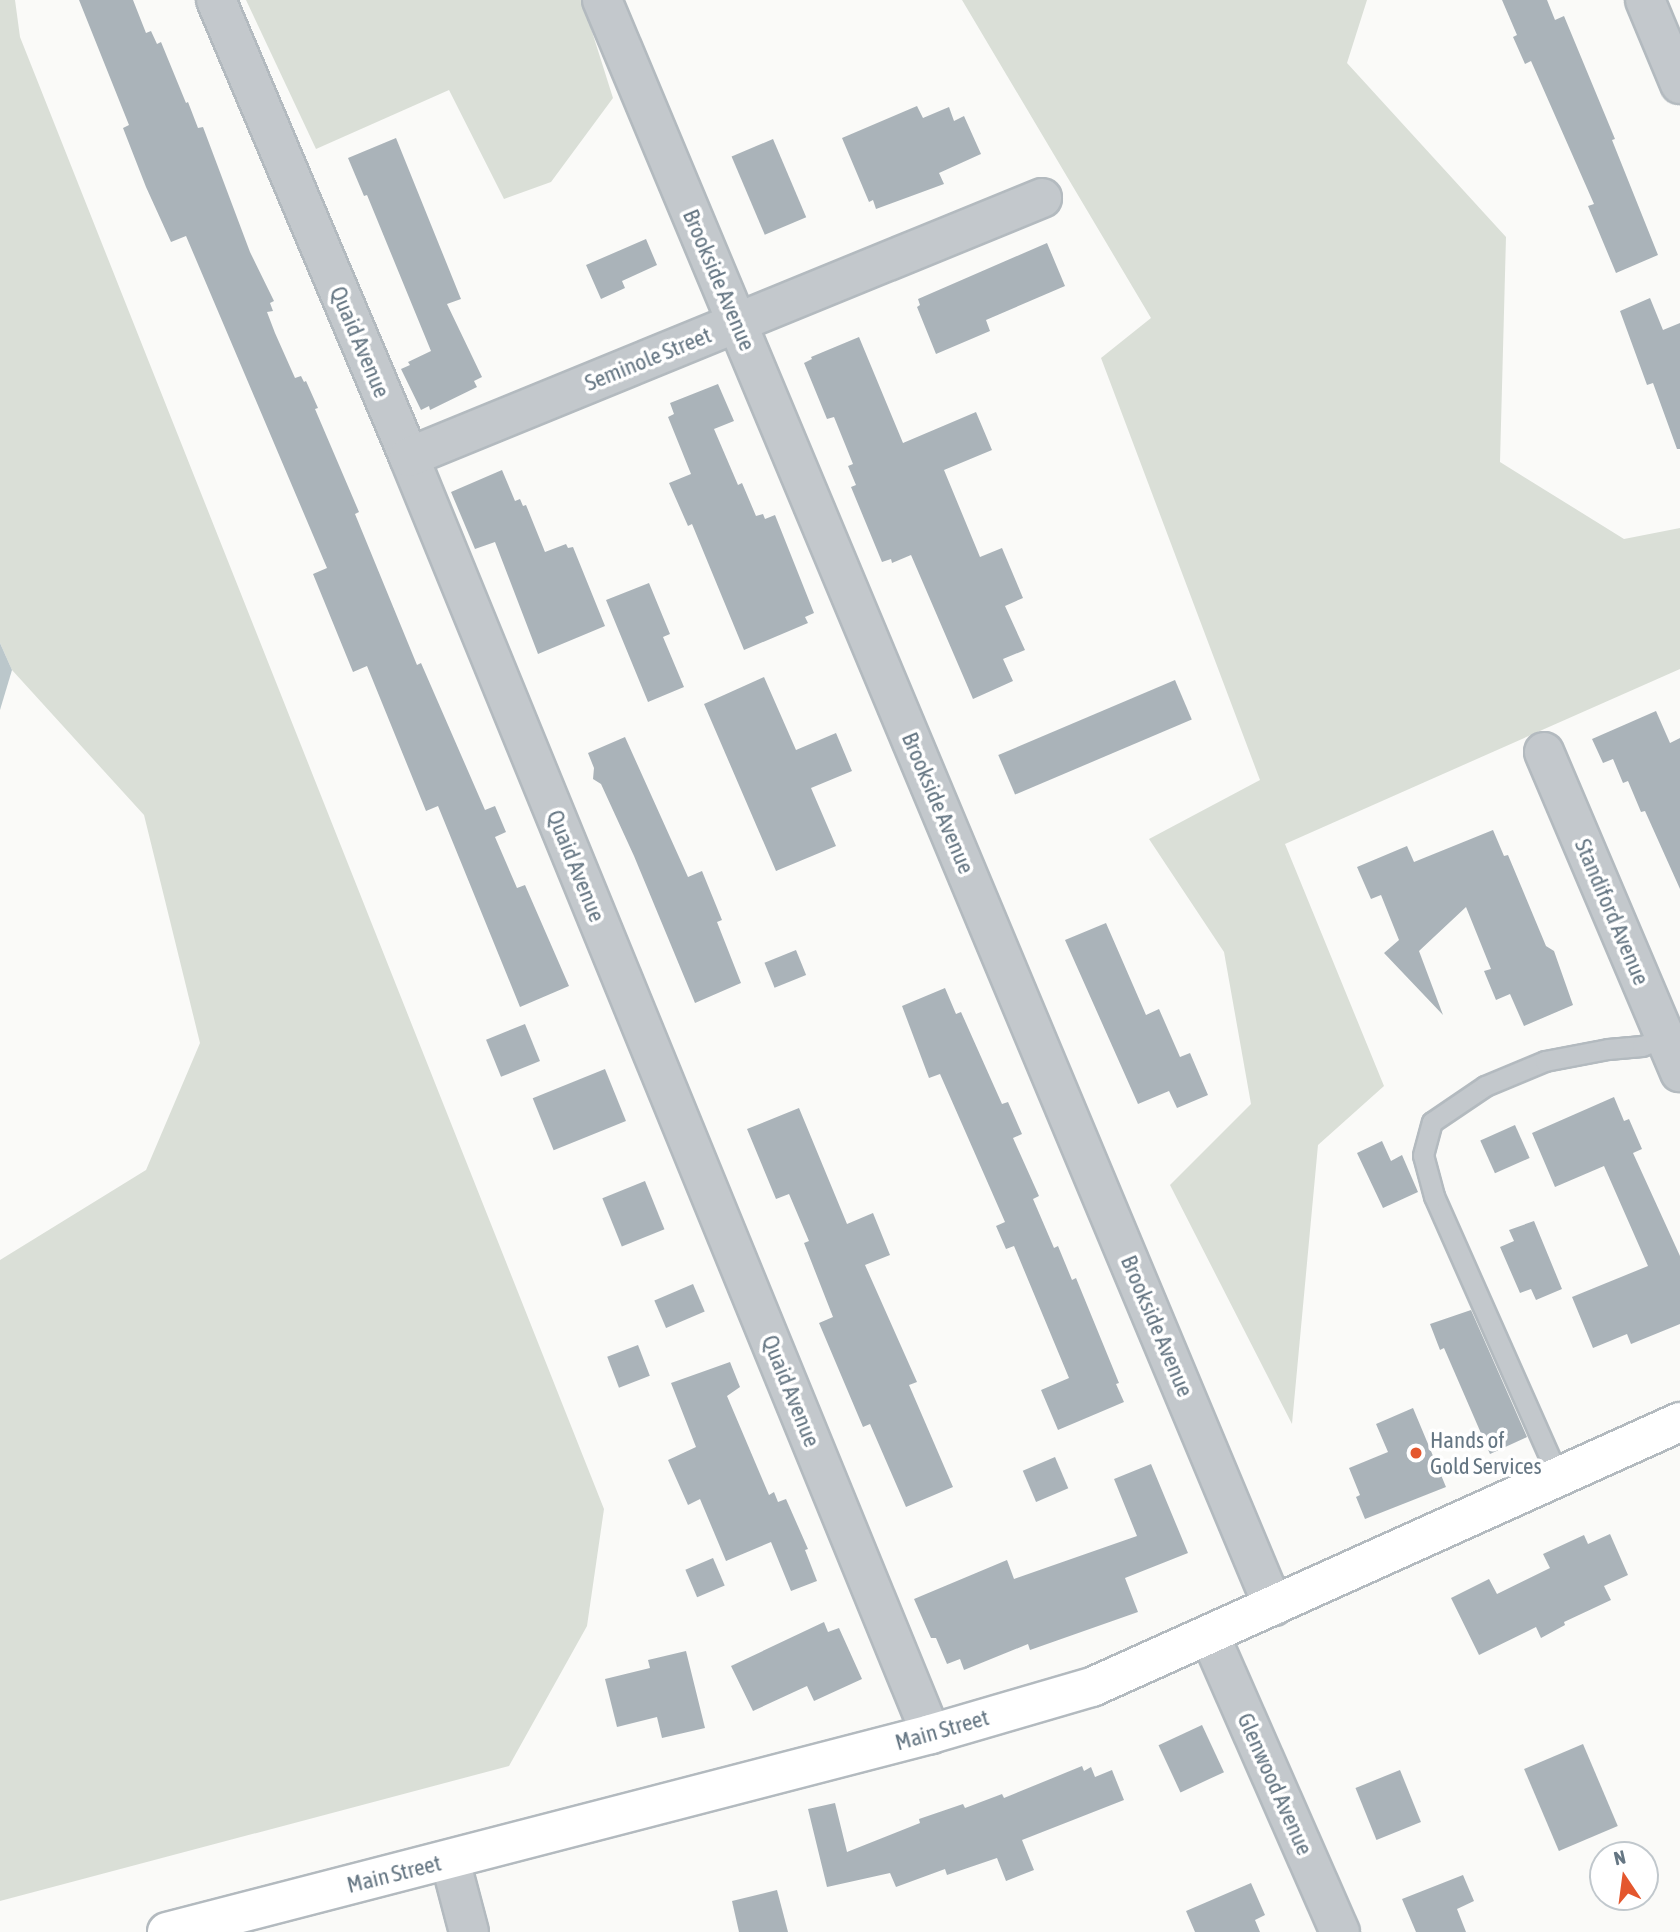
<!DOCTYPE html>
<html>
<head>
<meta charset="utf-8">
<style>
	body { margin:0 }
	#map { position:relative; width:1680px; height:1932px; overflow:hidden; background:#fafaf8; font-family:"Asap Condensed",sans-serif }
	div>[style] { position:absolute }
	.green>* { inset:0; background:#dadfd7 }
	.water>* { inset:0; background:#bbc7cb }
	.building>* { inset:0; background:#aab3b9; transform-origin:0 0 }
	.roads { filter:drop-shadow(2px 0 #b3babf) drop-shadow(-2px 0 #b3babf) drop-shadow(0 2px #b3babf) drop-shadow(0 -2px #b3babf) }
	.service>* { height:19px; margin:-9.5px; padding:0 9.5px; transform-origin:9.5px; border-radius:9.5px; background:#c3c8cc }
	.minor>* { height:38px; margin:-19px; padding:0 19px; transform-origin:19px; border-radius:19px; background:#c3c8cc }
	.secondary>* { height:38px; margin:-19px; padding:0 19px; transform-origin:19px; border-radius:19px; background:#fff }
	.dots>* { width:19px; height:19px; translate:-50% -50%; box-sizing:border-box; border:4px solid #fff; border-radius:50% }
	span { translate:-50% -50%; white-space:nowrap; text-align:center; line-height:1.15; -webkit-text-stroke:7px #fff; paint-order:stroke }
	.street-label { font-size:23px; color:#657683 }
	.poi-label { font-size:23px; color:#657683 }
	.left { translate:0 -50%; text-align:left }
	.north { position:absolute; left:1589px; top:1841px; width:70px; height:70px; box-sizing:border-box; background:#fff; border:2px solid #c1c8cd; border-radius:50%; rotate:347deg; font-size:19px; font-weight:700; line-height:28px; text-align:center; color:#657683 }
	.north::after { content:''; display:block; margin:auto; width:24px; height:32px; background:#e4572e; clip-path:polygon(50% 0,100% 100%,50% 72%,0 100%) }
</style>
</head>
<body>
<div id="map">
	<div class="green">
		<div style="clip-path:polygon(0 0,15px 0,20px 37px,604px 1509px,587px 1626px,509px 1766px,0 1901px,0 1260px,146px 1170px,200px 1043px,144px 815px,12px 670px,0 643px)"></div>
		<div style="clip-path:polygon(246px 0,582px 0,613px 98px,551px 182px,504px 199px,449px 90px,316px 149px)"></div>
		<div style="clip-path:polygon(962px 0,1367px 0,1347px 63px,1506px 237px,1500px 462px,1624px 539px,1680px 528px,1680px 669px,1285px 844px,1384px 1086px,1318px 1145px,1292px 1424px,1170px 1185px,1251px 1104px,1224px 952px,1149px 839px,1260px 780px,1101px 358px,1151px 318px)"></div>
	</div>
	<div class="water">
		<div style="clip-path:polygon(0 643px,12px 670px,0 710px)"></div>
	</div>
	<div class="building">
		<div style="clip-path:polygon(79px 0,133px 0,146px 33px,151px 31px,157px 44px,161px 42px,186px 103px,188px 102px,198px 128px,203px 127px,250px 252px,274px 301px,270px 303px,273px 311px,267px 312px,275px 333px,295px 378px,301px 376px,304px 382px,306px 381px,318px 408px,315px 409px,359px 512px,355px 514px,417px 665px,421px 663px,485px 810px,495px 806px,506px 832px,495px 837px,517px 888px,525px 885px,569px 986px,520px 1007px,438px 806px,426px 811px,367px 666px,353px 672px,313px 574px,327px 568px,186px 236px,171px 242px,146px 187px,123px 128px,129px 125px)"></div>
		<div style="clip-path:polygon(1502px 0,1547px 0,1555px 20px,1564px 16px,1615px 139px,1612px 140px,1658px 255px,1616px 273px,1588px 206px,1594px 204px,1531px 61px,1525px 64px,1513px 37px,1517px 35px)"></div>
		<div style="clip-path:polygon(917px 106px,923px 118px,949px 107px,954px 121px,964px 116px,981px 154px,939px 173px,944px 184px,876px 209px,873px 200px,869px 202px,842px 138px)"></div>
		<div style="clip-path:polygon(396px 138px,461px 299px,447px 304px,482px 377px,474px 381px,477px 387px,430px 410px,429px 406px,421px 410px,401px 369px,410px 365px,408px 362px,431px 351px,367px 195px,364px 196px,348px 158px)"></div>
		<div style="left:773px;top:139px;width:85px;height:45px;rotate:67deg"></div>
		<div style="clip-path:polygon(646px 239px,657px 265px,622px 281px,625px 288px,601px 299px,586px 265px)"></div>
		<div style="clip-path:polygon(1047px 243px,1065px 286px,986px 320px,990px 331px,936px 354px,917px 307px,920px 305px,918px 299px)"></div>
		<div style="clip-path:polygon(1650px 298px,1663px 330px,1680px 323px,1680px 449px,1677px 449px,1653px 383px,1647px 385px,1620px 311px)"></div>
		<div style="clip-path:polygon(859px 337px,903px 443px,976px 412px,992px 450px,944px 470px,980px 557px,1002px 548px,1023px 598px,1005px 606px,1025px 650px,1003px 659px,1013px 681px,973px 699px,911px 555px,892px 563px,891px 559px,882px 562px,851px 487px,856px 485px,848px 466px,853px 464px,834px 417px,827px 419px,804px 363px,812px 359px,811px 357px)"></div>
		<div style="clip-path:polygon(718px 384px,734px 421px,714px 429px,738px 485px,742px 483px,756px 516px,763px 514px,765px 519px,775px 515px,814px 613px,805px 617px,808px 623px,744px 650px,692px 524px,688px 526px,669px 483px,691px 474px,668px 417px,674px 414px,670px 403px)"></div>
		<div style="clip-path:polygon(502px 470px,515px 501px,520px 499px,523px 506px,526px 505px,545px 552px,566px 544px,568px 548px,573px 547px,605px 626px,538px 654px,495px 542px,475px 549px,451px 492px)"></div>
		<div style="clip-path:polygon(649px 583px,670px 634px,663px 637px,684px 687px,648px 702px,606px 600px)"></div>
		<div style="clip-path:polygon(764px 677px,796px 750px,836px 733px,852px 771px,811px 788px,836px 846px,776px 871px,704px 704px)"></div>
		<div style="left:1175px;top:680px;width:43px;height:192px;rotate:67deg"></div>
		<div style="clip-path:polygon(1656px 711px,1670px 743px,1680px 738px,1680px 889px,1645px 811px,1641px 812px,1628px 781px,1623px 783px,1613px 759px,1603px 763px,1592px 739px)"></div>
		<div style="clip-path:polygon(625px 737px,688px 877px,702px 871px,722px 920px,717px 922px,741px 983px,695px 1003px,634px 856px,601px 784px,593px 779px,594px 768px,588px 753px)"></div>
		<div style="clip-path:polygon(1493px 830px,1504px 856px,1508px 855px,1546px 946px,1554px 951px,1573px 1005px,1524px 1026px,1510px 994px,1496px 1000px,1484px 971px,1491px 969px,1466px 907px,1419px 951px,1443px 1015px,1384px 953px,1399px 940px,1381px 895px,1371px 899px,1357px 867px,1407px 846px,1414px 862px)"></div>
		<div style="clip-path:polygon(1106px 923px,1146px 1015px,1159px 1009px,1180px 1057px,1190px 1053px,1208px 1095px,1177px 1108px,1169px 1091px,1138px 1104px,1065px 940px)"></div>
		<div style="left:796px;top:950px;width:27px;height:34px;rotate:68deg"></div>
		<div style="clip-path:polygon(945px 988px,956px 1014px,961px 1012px,1002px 1104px,1008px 1102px,1022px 1134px,1013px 1138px,1039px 1196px,1033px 1199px,1054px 1248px,1058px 1246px,1072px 1280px,1076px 1278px,1119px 1383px,1116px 1384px,1124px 1402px,1058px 1430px,1041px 1390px,1069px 1378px,1014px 1246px,1006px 1249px,996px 1226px,1005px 1222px,940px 1074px,929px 1078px,902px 1006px)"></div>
		<div style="left:525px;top:1024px;width:40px;height:42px;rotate:68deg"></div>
		<div style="left:605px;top:1069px;width:56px;height:78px;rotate:68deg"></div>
		<div style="clip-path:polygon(1614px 1097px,1624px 1121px,1629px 1119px,1642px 1149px,1633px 1153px,1680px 1256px,1680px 1324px,1631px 1344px,1627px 1334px,1593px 1348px,1572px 1297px,1648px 1266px,1604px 1166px,1555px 1187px,1532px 1133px)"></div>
		<div style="clip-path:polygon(799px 1108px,847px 1224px,873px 1213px,890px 1255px,865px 1265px,917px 1382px,909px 1385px,953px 1487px,906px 1507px,870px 1424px,863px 1427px,819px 1323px,833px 1317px,804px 1243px,809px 1241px,789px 1194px,776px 1199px,747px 1129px)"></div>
		<div style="left:1515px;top:1125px;width:36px;height:38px;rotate:66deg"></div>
		<div style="clip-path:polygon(1382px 1141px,1391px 1161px,1402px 1155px,1418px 1192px,1383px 1208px,1357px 1153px)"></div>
		<div style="left:645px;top:1181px;width:52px;height:46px;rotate:68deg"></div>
		<div style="clip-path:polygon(1534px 1221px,1562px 1289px,1536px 1300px,1531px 1289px,1520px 1293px,1500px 1247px,1514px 1241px,1509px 1230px)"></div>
		<div style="left:693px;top:1284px;width:30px;height:42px;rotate:67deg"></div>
		<div style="clip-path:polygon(1471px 1310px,1527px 1437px,1490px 1454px,1444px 1348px,1440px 1350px,1430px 1324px)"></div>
		<div style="left:638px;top:1345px;width:33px;height:33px;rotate:69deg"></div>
		<div style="clip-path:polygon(730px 1362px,740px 1387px,727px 1396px,769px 1495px,774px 1492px,778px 1502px,786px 1499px,808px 1549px,805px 1550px,817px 1581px,791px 1591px,771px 1542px,726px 1561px,700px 1499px,688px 1505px,668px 1460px,696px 1447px,671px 1383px)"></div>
		<div style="clip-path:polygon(1413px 1408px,1446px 1487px,1365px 1519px,1356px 1497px,1360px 1495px,1349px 1468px,1388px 1452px,1376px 1424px)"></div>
		<div style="left:1055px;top:1457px;width:34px;height:35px;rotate:67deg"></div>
		<div style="clip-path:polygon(1151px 1464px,1188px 1553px,1125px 1578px,1138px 1612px,1030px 1650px,1028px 1644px,964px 1670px,960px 1659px,947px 1664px,936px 1638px,931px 1638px,914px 1599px,1007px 1560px,1014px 1579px,1137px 1536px,1114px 1479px)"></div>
		<div style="clip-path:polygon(1610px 1534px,1628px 1575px,1604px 1586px,1611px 1600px,1564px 1622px,1565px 1625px,1541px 1638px,1536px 1627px,1479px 1655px,1451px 1598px,1489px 1579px,1497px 1594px,1550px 1568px,1543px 1554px,1584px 1535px,1588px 1544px)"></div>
		<div style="left:713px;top:1558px;width:30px;height:30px;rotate:67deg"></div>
		<div style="clip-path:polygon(824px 1622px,828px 1632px,839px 1628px,862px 1679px,814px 1701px,807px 1686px,753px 1711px,731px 1666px)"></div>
		<div style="clip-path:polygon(686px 1651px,705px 1728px,662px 1738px,657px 1717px,617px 1727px,605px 1679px,650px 1668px,648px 1660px)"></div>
		<div style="left:1202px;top:1725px;width:52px;height:48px;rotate:65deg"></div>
		<div style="left:1583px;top:1744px;width:89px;height:64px;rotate:67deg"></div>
		<div style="clip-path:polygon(1082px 1766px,1084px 1771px,1091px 1767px,1095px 1777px,1112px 1770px,1124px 1800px,1022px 1840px,1034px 1870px,1006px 1881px,997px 1858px,947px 1875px,945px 1869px,896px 1887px,890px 1873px,827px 1887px,808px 1809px,835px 1803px,847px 1852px,920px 1823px,919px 1819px,963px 1804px,965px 1808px,1002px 1794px,1004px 1798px)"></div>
		<div style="left:1400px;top:1770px;width:56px;height:48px;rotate:68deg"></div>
		<div style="clip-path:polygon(1463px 1875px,1474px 1901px,1457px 1909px,1466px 1932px,1416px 1932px,1402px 1899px)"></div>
		<div style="clip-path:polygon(1251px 1883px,1265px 1915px,1255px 1920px,1260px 1932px,1195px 1932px,1186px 1911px)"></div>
		<div style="clip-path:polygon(777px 1890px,788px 1932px,739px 1932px,732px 1901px)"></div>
	</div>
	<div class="roads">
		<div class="service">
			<div style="left:1558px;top:1476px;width:306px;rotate:-113.9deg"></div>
			<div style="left:1434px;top:1196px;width:42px;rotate:-105deg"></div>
			<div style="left:1423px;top:1155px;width:34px;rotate:-75deg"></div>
			<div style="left:1432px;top:1122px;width:64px;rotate:-34.2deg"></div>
			<div style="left:1485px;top:1086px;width:65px;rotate:-22.6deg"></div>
			<div style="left:1545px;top:1061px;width:64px;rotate:-10.8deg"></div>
			<div style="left:1608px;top:1049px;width:34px;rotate:-5deg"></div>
			<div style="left:1642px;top:1046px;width:25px;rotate:-21deg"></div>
		</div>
		<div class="minor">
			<div style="left:216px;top:0;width:496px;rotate:67.1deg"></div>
			<div style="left:409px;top:457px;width:1380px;rotate:67.77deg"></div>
			<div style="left:602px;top:0;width:1741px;rotate:67.32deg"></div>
			<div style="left:1645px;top:0;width:91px;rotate:67.4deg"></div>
			<div style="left:409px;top:457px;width:684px;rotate:-22.25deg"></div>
			<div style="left:1544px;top:752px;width:348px;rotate:67deg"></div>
			<div style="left:1210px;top:1636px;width:323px;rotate:66.3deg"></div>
			<div style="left:450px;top:1860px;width:74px;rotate:75.2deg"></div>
		</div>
		<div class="secondary">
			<div style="left:167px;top:1932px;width:789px;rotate:-14.53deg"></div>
			<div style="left:931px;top:1734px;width:168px;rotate:-16.3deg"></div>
			<div style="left:1092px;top:1687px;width:645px;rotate:-24.26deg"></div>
		</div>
	</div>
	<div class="dots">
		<div style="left:1416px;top:1453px;background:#e4572e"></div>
	</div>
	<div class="street-label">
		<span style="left:719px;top:280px;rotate:67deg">Brookside Avenue</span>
		<span style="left:360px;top:342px;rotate:67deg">Quaid Avenue</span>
		<span style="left:648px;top:359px;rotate:-22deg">Seminole Street</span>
		<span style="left:938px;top:803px;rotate:67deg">Brookside Avenue</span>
		<span style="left:576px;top:866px;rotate:68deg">Quaid Avenue</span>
		<span style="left:1612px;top:912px;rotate:67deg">Standiford Avenue</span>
		<span style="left:1157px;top:1326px;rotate:67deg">Brookside Avenue</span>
		<span style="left:791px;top:1391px;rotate:68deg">Quaid Avenue</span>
		<span style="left:942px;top:1730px;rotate:-16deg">Main Street</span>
		<span style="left:1275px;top:1784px;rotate:66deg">Glenwood Avenue</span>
		<span style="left:394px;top:1874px;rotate:-14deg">Main Street</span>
	</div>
	<div class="poi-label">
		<span class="left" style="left:1430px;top:1453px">Hands of<br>Gold Services</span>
	</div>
	<div class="north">N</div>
</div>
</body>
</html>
